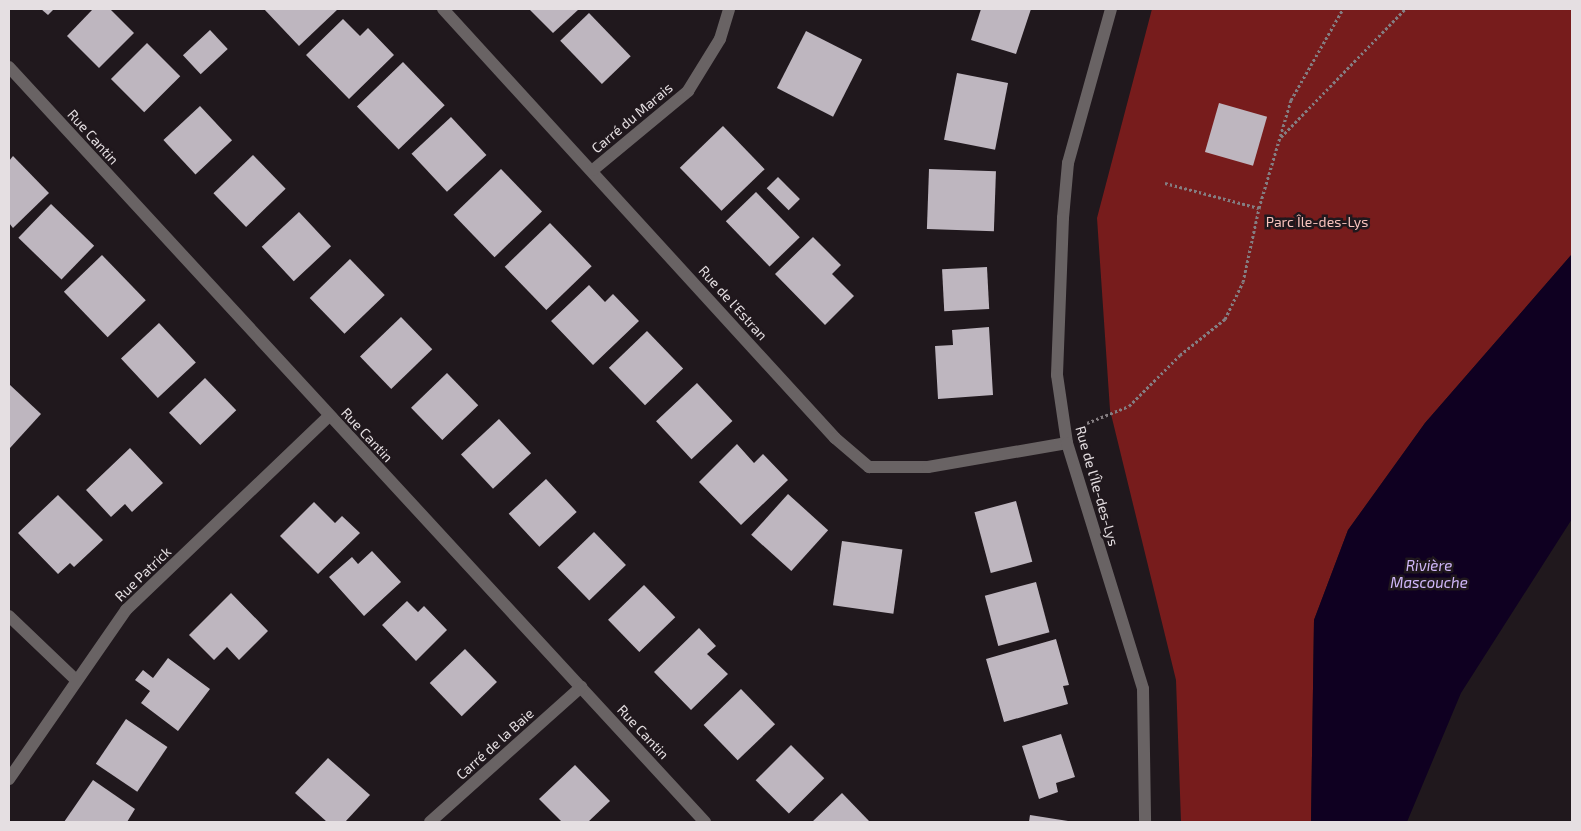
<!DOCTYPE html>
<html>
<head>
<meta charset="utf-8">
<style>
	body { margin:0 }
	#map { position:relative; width:1581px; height:831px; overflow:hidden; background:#20181d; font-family:"Exo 2",sans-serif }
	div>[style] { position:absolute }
	.green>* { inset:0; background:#771c1c }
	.water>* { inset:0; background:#0f0021 }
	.building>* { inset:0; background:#beb6bf; transform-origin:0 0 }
	.path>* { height:3px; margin-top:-1.5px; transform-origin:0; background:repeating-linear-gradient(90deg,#847d81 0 2.5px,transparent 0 5px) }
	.minor>* { height:12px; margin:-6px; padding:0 6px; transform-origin:6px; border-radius:6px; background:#696364 }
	span { translate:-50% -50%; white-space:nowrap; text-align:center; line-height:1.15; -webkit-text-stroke:5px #20181d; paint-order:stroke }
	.street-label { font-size:14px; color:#e5dfe2 }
	.park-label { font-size:14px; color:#f9c3bd }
	.water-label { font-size:15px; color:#d0b7f8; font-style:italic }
	.frame { position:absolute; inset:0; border:10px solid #e5dfe2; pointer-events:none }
</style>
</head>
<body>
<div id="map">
	<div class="green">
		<div style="clip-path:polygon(1152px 9px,1572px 9px,1572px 254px,1425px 423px,1348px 530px,1314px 620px,1311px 822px,1181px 822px,1176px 680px,1110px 410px,1097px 218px)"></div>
	</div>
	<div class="water">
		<div style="clip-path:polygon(1572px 254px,1572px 519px,1461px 693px,1407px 822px,1311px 822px,1314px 620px,1348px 530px,1425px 423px)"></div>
	</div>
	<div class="building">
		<div style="clip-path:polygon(41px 9px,54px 9px,48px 15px)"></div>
		<div style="clip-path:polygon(93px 9px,110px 9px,134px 33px,99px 68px,67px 36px)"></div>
		<div style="clip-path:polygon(264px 9px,338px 9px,299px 46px)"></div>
		<div style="clip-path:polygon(529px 9px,579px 9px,553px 33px)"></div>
		<div style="clip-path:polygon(981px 9px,1031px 9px,1016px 54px,971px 40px)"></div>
		<div style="left:589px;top:13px;width:60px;height:40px;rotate:46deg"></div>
		<div style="clip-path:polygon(343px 19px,360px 36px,368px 28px,394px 55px,349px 99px,306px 55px)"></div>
		<div style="left:210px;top:30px;width:26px;height:37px;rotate:47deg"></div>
		<div style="left:806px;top:31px;width:63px;height:64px;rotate:27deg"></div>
		<div style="left:147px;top:43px;width:47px;height:51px;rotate:45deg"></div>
		<div style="left:403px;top:62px;width:60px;height:64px;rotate:46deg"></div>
		<div style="left:957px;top:73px;width:52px;height:68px;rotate:11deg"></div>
		<div style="left:1219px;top:103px;width:50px;height:51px;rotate:16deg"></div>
		<div style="left:200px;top:106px;width:47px;height:50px;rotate:47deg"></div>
		<div style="left:451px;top:117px;width:52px;height:54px;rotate:47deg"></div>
		<div style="left:723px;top:126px;width:60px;height:60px;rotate:46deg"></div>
		<div style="left:253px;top:155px;width:47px;height:55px;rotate:46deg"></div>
		<div style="clip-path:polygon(13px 156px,49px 193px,13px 228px,9px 223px,9px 161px)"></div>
		<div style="left:501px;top:169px;width:59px;height:66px;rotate:46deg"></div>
		<div style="left:929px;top:169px;width:67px;height:60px;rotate:2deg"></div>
		<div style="left:778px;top:177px;width:31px;height:16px;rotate:45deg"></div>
		<div style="left:756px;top:192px;width:63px;height:42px;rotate:46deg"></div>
		<div style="left:51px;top:204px;width:60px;height:47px;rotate:44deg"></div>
		<div style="left:299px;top:212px;width:47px;height:51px;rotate:47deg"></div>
		<div style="left:550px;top:223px;width:60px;height:63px;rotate:46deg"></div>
		<div style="clip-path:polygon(813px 237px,841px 265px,832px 274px,854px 296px,825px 325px,775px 274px)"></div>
		<div style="left:102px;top:255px;width:63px;height:53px;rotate:46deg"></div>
		<div style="left:350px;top:259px;width:50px;height:56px;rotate:46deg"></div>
		<div style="left:987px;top:267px;width:42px;height:45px;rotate:87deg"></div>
		<div style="clip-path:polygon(589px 285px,605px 302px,613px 294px,639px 321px,593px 365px,551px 321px)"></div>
		<div style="left:401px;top:317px;width:45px;height:57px;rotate:46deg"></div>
		<div style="left:159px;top:323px;width:54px;height:52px;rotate:47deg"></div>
		<div style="clip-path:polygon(989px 327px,993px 395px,938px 399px,935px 346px,953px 345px,952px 330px)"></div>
		<div style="left:647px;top:331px;width:52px;height:53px;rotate:46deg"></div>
		<div style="left:447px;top:373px;width:45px;height:50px;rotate:46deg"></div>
		<div style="left:205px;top:378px;width:45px;height:50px;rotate:46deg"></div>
		<div style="left:697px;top:383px;width:52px;height:56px;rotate:47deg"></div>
		<div style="clip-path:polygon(9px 384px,41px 414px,10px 448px,9px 447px)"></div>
		<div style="left:499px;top:419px;width:47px;height:52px;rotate:47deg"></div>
		<div style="clip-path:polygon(737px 444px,754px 463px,763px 454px,788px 480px,741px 525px,699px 482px)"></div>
		<div style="clip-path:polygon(130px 448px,163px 483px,132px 512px,125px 504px,111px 517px,86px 490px)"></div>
		<div style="left:546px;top:479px;width:45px;height:51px;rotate:47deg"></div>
		<div style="left:788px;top:494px;width:54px;height:55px;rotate:42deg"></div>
		<div style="clip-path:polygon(58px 495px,103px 540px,74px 567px,70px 563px,58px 574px,18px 533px)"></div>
		<div style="left:1016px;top:501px;width:63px;height:43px;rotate:75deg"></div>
		<div style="clip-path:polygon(314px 502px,335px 523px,342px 516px,360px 533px,318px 574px,280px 536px)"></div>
		<div style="left:594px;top:532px;width:46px;height:51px;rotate:46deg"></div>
		<div style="left:842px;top:541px;width:61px;height:65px;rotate:8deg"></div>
		<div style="clip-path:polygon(372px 551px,401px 582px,364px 616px,329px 577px,352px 557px,358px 564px)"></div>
		<div style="left:1036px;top:582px;width:52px;height:53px;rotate:75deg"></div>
		<div style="left:644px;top:585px;width:45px;height:50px;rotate:46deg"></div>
		<div style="clip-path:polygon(231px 593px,268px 631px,239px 660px,227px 647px,214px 660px,189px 635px)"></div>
		<div style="clip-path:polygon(407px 601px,418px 612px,424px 606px,447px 630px,416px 661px,382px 625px)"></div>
		<div style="clip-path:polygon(699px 628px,716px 646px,707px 654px,728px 674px,691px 710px,654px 672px)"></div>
		<div style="clip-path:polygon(1056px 639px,1069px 685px,1063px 686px,1068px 704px,1004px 722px,986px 659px)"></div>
		<div style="left:465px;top:649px;width:46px;height:49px;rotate:46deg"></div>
		<div style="clip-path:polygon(168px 658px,210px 689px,178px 731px,141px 703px,150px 691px,135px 680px,143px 670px,153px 678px)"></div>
		<div style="left:741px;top:689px;width:49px;height:52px;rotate:46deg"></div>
		<div style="left:126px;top:719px;width:50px;height:54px;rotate:34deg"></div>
		<div style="clip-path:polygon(1061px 734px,1075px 777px,1056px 783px,1058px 792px,1039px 799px,1022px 746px)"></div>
		<div style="left:791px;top:745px;width:47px;height:50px;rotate:45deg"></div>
		<div style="clip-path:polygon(328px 758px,370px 795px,345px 822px,327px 822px,295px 793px)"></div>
		<div style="clip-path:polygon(575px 765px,610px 801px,588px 822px,562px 822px,539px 799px)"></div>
		<div style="clip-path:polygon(93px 780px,135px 809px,127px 822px,64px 822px)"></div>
		<div style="clip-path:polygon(842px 793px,870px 822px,812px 822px)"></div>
		<div style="clip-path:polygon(1030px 815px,1068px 821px,1068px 822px,1029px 822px)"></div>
	</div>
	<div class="path">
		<div style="left:1281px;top:137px;width:178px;rotate:-45.9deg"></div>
		<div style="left:1165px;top:183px;width:97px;rotate:14.9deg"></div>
		<div style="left:1087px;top:423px;width:45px;rotate:-22deg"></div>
		<div style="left:1129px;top:406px;width:72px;rotate:-45deg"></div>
		<div style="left:1180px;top:355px;width:58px;rotate:-38.7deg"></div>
		<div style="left:1225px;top:319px;width:41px;rotate:-64.1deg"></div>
		<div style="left:1243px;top:282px;width:76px;rotate:-77.8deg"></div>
		<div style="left:1259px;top:208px;width:113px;rotate:-73.5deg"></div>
		<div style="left:1291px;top:100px;width:105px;rotate:-60.3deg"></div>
	</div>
	<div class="minor">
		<div style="left:443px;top:9px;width:581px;rotate:47.58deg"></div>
		<div style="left:835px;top:438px;width:45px;rotate:40.5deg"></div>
		<div style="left:869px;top:467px;width:59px"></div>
		<div style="left:928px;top:467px;width:141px;rotate:-9.8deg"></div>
		<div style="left:1111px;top:9px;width:160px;rotate:105.6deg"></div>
		<div style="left:1068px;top:163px;width:55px;rotate:95.2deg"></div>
		<div style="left:1063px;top:218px;width:157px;rotate:92.2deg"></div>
		<div style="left:1057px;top:375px;width:69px;rotate:81.6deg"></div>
		<div style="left:1067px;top:443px;width:257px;rotate:72.8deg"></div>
		<div style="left:1143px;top:689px;width:133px;rotate:89.1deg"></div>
		<div style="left:9px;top:67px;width:1027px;rotate:47.33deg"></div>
		<div style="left:593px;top:170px;width:124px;rotate:-39.7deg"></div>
		<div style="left:688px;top:91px;width:61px;rotate:-58.4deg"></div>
		<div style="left:720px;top:39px;width:31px;rotate:-73deg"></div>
		<div style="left:9px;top:616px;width:93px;rotate:43.7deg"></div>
		<div style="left:9px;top:779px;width:206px;rotate:-55.3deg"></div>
		<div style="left:126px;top:610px;width:281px;rotate:-43.7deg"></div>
		<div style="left:430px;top:822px;width:203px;rotate:-41.8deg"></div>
	</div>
	<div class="street-label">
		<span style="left:632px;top:118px;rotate:-40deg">Carré du Marais</span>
		<span style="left:93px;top:137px;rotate:48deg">Rue Cantin</span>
		<span style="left:733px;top:303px;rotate:48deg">Rue de l'Estran</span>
		<span style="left:367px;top:435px;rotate:47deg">Rue Cantin</span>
		<span style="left:1097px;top:486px;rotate:74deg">Rue de l'Île-des-Lys</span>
		<span style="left:143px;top:574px;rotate:-44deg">Rue Patrick</span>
		<span style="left:643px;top:732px;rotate:47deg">Rue Cantin</span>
		<span style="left:495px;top:744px;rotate:-42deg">Carré de la Baie</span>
	</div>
	<div class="park-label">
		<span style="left:1317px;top:222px">Parc Île-des-Lys</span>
	</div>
	<div class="water-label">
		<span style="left:1429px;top:574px">Rivière<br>Mascouche</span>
	</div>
	<div class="frame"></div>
</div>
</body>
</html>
